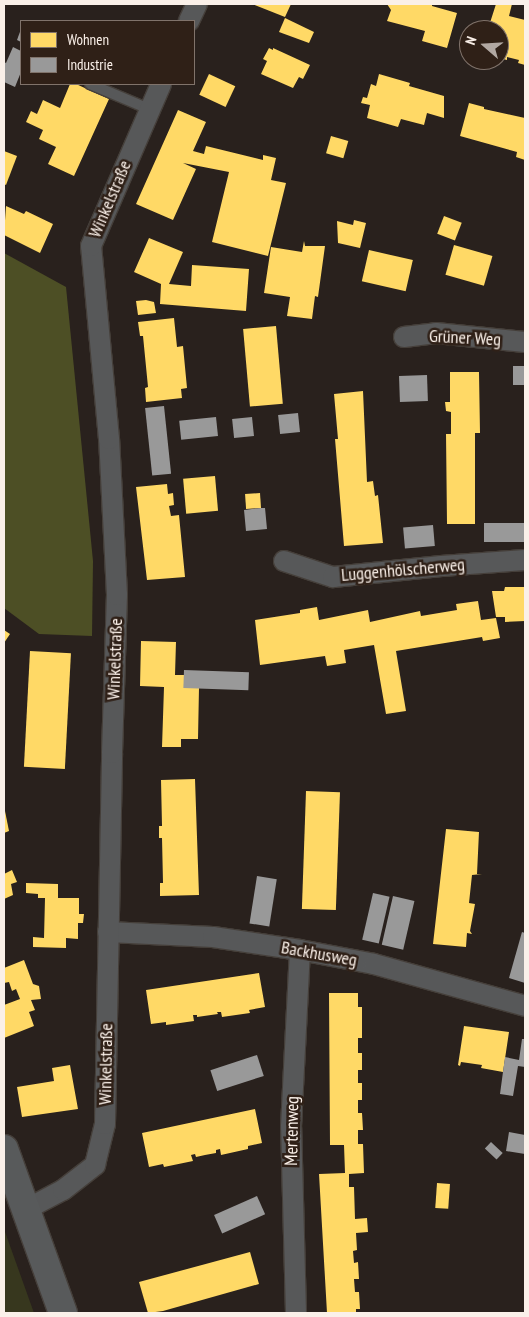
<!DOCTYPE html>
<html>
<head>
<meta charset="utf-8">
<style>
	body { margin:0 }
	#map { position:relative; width:529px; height:1317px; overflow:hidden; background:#29211d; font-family:"PT Sans Narrow",sans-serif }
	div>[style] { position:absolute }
	.green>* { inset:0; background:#37371e }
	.forest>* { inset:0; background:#4d4f25 }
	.homes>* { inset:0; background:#ffd966; transform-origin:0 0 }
	.industry>* { inset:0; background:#999; transform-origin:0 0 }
	.roads { filter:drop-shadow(1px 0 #453f3a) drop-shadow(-1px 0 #453f3a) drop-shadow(0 1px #453f3a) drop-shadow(0 -1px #453f3a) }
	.lane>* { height:10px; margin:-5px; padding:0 5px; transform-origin:5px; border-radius:5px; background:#575859 }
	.street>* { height:20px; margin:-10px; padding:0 10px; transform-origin:10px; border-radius:10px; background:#575859 }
	.secondary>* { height:28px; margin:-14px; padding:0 14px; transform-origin:14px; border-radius:14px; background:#585a5b }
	span { translate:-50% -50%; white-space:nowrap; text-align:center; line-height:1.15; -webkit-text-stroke:5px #2f2017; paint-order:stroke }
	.street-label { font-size:18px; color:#faf0e9 }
	.frame { position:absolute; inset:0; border:5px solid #faf0e9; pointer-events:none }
	.legend { position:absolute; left:20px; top:20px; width:175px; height:65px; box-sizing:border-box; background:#2f2017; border:1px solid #80736b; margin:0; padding:6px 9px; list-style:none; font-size:15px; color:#faf0e9 }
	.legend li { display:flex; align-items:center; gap:10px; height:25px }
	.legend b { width:25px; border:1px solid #80736b }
	.north { position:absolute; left:459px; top:20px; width:50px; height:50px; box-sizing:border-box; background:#2f2017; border:1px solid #80736b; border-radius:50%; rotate:289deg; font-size:14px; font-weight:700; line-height:20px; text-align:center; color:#faf0e9 }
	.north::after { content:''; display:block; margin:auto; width:18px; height:22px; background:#b1a8a2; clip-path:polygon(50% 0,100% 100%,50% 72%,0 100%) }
</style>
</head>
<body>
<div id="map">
	<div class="green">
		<div style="clip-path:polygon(4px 1229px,34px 1313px,4px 1313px)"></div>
	</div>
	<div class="forest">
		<div style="clip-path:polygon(4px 253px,66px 287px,93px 561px,92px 636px,39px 634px,4px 608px)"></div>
	</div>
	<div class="homes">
		<div style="clip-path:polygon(252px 4px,291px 4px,285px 17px)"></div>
		<div style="clip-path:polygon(387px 4px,432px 4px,432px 6px,457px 13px,447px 48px,422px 41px,425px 31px,387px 21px,391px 10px)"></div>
		<div style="clip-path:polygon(496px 4px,512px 4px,509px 16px,525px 20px,525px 65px,518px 63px,519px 60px,507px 57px,507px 60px,499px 58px,499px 30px,488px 29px)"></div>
		<div style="clip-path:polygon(285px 18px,314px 32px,309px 43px,279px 32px)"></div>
		<div style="clip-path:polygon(269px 48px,273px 50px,273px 48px,310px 65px,303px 79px,299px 77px,293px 88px,261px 74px,267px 61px,263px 59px)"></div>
		<div style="left:209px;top:74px;width:29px;height:23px;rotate:25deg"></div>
		<div style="clip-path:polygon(379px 74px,410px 83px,409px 86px,444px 96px,444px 118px,427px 113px,424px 125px,401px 119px,398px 127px,367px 118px,370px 105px,361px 103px,363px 97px,367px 98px,371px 84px,376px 86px)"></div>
		<div style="clip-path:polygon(70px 84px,76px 84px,109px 99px,74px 176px,48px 164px,56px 147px,39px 139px,43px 130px,26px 122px,31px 111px,37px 114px,43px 100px,60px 108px)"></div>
		<div style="clip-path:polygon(469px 103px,484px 107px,484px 109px,525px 118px,525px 160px,516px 157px,517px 152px,460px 136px)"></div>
		<div style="clip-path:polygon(178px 110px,206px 122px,193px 151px,204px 154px,206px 146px,263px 160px,263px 155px,276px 158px,271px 180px,286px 183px,268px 256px,212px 242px,229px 172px,183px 163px,196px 169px,173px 220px,136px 204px)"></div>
		<div style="left:331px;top:136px;width:18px;height:18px;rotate:16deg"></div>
		<div style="clip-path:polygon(4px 151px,17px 156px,6px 185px,4px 184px)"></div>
		<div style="clip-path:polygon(6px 206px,24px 214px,26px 211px,53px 224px,40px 253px,4px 235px)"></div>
		<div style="left:444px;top:216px;width:19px;height:19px;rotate:21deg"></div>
		<div style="clip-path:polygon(354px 220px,366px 223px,360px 248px,338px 243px,337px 221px,353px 225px)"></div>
		<div style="clip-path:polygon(149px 238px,183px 252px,169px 284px,191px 286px,192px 265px,249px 269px,246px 311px,160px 304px,161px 284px,134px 272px)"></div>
		<div style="clip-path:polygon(304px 241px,305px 246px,325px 246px,318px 297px,315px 296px,312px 319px,287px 316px,290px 297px,264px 293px,271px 247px,302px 252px)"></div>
		<div style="left:454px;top:245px;width:40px;height:31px;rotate:16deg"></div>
		<div style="left:369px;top:250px;width:45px;height:32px;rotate:13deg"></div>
		<div style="clip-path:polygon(146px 300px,154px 302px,156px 313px,138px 315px,136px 301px)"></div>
		<div style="clip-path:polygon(174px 318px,177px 347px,183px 346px,187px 388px,181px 389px,182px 398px,146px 402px,145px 388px,148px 387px,143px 336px,140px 336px,138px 322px)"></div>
		<div style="left:276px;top:326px;width:78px;height:33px;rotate:85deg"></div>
		<div style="clip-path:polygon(450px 372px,479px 372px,480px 433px,475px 433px,475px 524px,447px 524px,446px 434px,451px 434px,451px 412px,446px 411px,445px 402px,450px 402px)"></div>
		<div style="clip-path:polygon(363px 391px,367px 482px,373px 481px,375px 496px,378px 495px,383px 543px,344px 546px,335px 439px,338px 439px,334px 394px)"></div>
		<div style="left:215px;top:476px;width:35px;height:32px;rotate:85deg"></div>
		<div style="clip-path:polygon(167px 484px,168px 494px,173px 493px,174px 505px,169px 506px,171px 516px,179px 515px,185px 577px,147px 580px,136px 487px)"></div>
		<div style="left:260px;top:493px;width:15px;height:15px;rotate:86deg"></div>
		<div style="clip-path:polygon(505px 587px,525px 587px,525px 621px,505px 622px,505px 617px,496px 617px,492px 591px,504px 591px)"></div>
		<div style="clip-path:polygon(478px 601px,481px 620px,496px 618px,500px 638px,483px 641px,482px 637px,396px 651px,406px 711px,386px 714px,374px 645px,344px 650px,346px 663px,327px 666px,325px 656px,260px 665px,255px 620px,300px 613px,300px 610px,317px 607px,319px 620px,368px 610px,370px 622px,420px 611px,421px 616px,457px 610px,456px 604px)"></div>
		<div style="clip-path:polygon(4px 630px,10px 634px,4px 643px)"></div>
		<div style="clip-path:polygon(141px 641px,176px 642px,175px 675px,184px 675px,184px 688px,199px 688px,198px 739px,181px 739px,181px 747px,162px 747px,164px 687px,140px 686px)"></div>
		<div style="left:30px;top:651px;width:41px;height:116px;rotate:3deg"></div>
		<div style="clip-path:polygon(195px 779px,199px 895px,160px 896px,160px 883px,163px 883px,162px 838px,159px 838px,159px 826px,162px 826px,161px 780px)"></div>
		<div style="left:306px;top:791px;width:34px;height:118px;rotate:2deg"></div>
		<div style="clip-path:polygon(4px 806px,9px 831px,4px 833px)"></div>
		<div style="clip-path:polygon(446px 829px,479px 832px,477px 874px,482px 874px,472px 875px,469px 903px,475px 904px,470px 931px,472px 934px,467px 933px,466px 947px,433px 944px)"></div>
		<div style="clip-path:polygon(12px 870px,17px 882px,11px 884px,13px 895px,4px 899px,4px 874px)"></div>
		<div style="clip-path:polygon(26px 883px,58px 884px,58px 898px,79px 898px,79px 914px,84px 914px,83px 923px,78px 923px,78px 939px,66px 938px,66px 948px,33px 947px,33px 937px,44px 938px,45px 898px,38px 898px,38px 894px,26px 893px)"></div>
		<div style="clip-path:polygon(24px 960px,33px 984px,39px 986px,41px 999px,31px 1000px,35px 1010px,29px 1012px,34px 1026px,4px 1038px,4px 1005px,20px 999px,16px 989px,12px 991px,9px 982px,4px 983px,4px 968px)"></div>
		<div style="clip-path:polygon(259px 973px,265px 1007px,249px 1010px,250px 1013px,222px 1017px,221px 1012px,217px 1012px,218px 1014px,197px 1017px,197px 1015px,193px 1015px,194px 1021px,166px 1025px,166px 1022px,151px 1024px,146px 990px)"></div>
		<div style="clip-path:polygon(329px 993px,358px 993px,358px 1007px,362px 1007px,362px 1038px,358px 1038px,358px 1053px,362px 1053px,362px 1070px,358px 1070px,358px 1083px,362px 1083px,362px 1100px,358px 1100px,358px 1113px,362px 1113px,363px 1130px,358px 1130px,358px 1144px,363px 1144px,364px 1173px,349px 1174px,349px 1187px,354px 1187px,355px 1219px,367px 1218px,368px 1232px,356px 1233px,357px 1250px,353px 1251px,354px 1263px,358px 1262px,359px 1279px,354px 1279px,355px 1292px,359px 1292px,360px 1309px,356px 1309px,356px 1313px,327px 1313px,319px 1174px,345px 1173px,344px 1145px,330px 1145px)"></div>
		<div style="clip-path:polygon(464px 1026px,509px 1032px,503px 1072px,481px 1068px,482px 1065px,461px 1062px,460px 1066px,458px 1065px)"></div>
		<div style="clip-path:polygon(70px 1065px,78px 1109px,22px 1117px,17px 1087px,54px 1081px,52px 1068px)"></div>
		<div style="clip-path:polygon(255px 1109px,262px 1143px,248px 1146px,248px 1149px,221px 1155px,220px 1149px,216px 1150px,216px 1153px,205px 1155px,196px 1157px,195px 1154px,191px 1155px,193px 1161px,164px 1167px,163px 1164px,149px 1167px,142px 1133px)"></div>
		<div style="left:437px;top:1183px;width:13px;height:25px;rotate:4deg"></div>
		<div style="clip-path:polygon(250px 1252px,259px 1284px,163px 1311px,148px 1313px,139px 1282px)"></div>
	</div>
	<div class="industry">
		<div style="clip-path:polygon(21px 29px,21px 42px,17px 40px)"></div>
		<div style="clip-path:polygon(13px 47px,21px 51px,21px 72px,15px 87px,4px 82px,4px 62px,6px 63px)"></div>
		<div style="left:525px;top:366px;width:19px;height:12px;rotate:90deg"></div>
		<div style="left:427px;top:375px;width:26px;height:28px;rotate:88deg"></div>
		<div style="left:164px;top:406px;width:68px;height:19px;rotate:84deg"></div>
		<div style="left:298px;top:413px;width:19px;height:20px;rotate:84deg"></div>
		<div style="left:216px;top:417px;width:19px;height:37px;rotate:84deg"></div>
		<div style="left:252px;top:417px;width:19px;height:20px;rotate:84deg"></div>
		<div style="clip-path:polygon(261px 508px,265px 508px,267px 529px,246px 531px,244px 510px)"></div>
		<div style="left:484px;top:523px;width:41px;height:19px"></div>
		<div style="left:433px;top:525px;width:21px;height:30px;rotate:85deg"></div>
		<div style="left:184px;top:670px;width:65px;height:18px;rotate:2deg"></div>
		<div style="left:257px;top:876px;width:20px;height:48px;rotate:9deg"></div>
		<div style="left:373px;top:893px;width:17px;height:48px;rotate:13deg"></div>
		<div style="left:393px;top:896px;width:22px;height:50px;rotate:13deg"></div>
		<div style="clip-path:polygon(522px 932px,525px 933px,525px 983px,509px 978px)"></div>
		<div style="clip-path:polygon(522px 1039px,525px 1039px,525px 1067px,518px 1066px,513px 1096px,500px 1094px,505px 1057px,519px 1060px)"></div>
		<div style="left:257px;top:1055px;width:22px;height:49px;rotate:72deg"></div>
		<div style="clip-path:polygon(509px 1132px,525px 1135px,525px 1154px,506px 1151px)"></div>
		<div style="left:491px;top:1142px;width:16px;height:9px;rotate:43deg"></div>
		<div style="left:257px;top:1196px;width:20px;height:47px;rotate:66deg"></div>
	</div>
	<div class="roads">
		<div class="lane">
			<div style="left:90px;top:84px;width:64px;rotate:23deg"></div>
		</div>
		<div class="street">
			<div style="left:189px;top:21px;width:19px;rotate:-65deg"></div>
			<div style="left:404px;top:337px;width:32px;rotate:-7deg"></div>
			<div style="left:436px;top:333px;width:89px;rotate:5.8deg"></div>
			<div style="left:284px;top:561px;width:52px;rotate:18.1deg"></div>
			<div style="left:333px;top:577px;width:109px;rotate:-5.8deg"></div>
			<div style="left:441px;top:566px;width:84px;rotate:-4.1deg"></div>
			<div style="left:108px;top:932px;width:105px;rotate:2.7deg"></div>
			<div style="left:213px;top:937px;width:88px;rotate:8.5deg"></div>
			<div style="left:300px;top:950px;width:75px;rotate:10.7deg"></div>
			<div style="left:374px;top:964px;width:157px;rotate:15.5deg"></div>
			<div style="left:25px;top:1210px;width:43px;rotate:-27.8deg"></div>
			<div style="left:63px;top:1190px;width:41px;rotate:-38deg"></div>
			<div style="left:95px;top:1165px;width:42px;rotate:-76.3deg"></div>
			<div style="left:105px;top:1124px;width:371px;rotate:-88.9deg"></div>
			<div style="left:112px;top:753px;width:158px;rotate:-88.2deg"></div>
			<div style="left:117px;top:595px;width:156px;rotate:-92.9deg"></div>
			<div style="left:109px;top:439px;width:194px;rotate:-95.3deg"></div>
			<div style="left:91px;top:246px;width:176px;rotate:-66.6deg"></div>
			<div style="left:296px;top:1313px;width:186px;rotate:-91.5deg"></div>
			<div style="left:291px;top:1127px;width:177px;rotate:-87.1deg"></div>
		</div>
		<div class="secondary">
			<div style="left:4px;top:1149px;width:174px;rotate:70.2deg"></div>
		</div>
	</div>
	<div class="street-label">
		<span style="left:110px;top:199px;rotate:-67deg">Winkelstraße</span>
		<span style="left:465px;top:338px;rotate:3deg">Grüner Weg</span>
		<span style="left:403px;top:570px;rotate:-5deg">Luggenhölscherweg</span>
		<span style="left:115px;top:659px;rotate:-88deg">Winkelstraße</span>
		<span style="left:319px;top:954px;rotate:10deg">Backhusweg</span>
		<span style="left:106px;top:1064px;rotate:-89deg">Winkelstraße</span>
		<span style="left:292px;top:1131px;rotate:-89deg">Mertenweg</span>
	</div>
	<div class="frame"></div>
	<ul class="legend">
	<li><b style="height:14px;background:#ffd966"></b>Wohnen</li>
	<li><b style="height:14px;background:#999"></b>Industrie</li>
	</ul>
	<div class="north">N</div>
</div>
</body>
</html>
